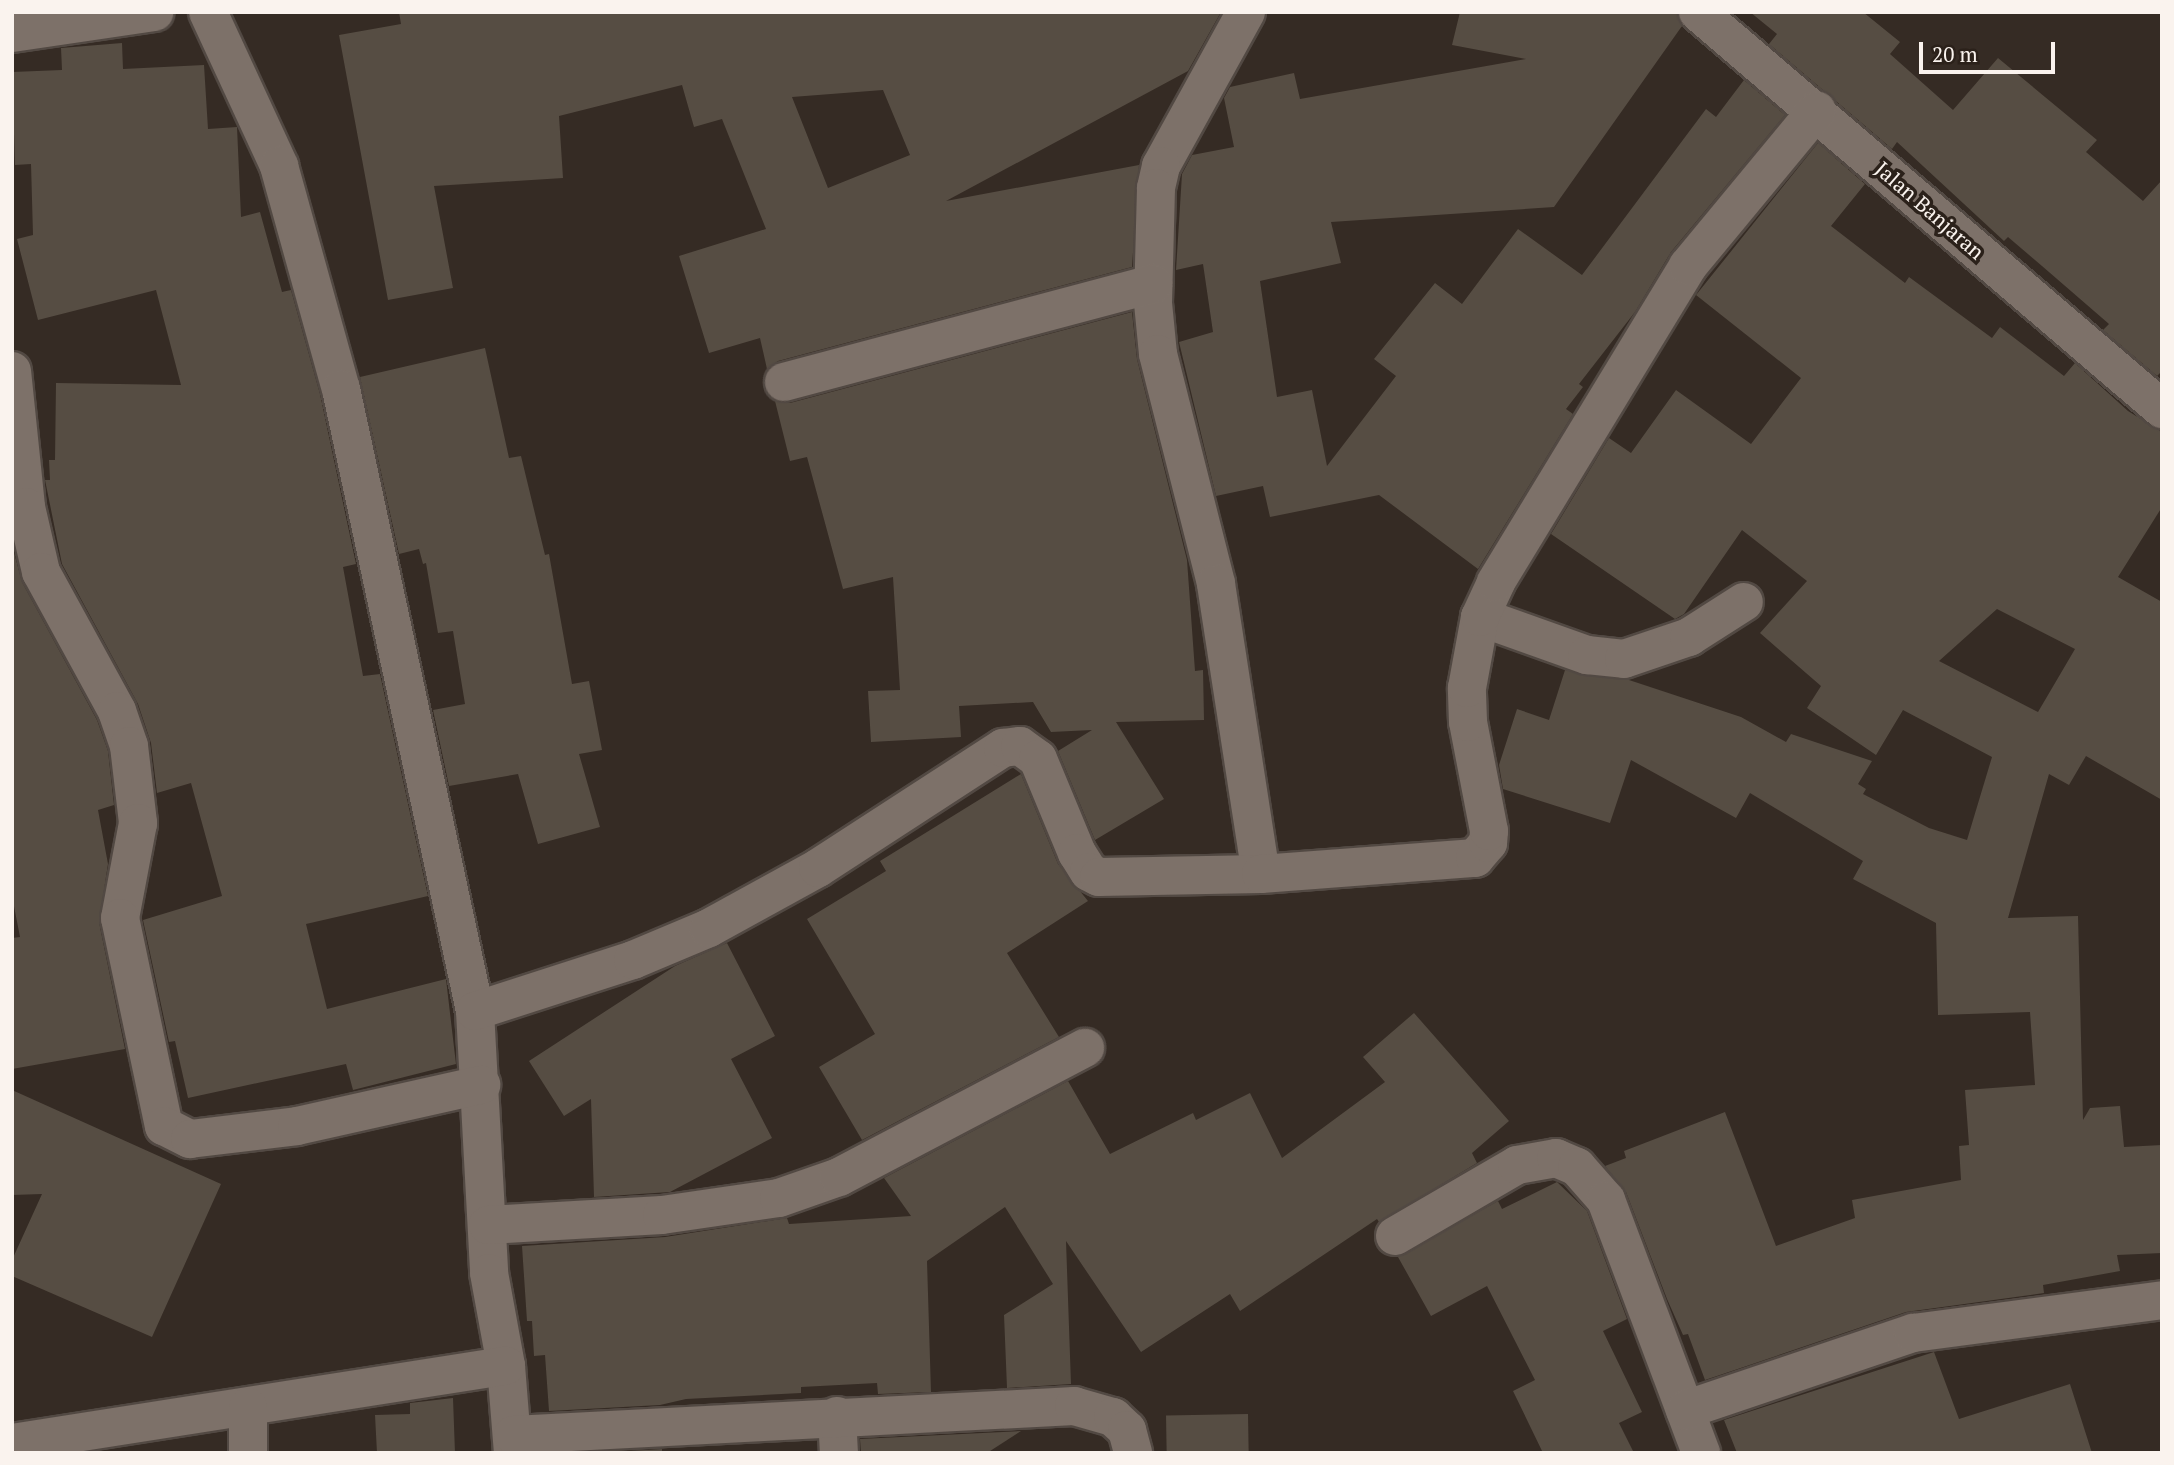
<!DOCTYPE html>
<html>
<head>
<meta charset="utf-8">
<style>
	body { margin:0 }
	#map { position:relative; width:2174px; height:1465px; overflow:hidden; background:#352b24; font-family:"PT Serif",serif }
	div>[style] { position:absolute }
	.building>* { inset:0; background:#564d43; transform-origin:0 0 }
	.roads { filter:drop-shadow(2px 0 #524943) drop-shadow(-2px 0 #524943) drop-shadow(0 2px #524943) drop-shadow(0 -2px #524943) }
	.minor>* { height:38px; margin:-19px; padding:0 19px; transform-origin:19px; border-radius:19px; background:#7d7169 }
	span { translate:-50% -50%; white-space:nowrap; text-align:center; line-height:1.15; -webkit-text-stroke:7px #2b211a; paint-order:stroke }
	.street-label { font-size:21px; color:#faf3ee }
	.frame { position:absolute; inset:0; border:14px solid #faf3ee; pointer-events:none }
	.scale { position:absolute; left:1919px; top:42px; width:136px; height:32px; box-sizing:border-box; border:4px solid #faf3ee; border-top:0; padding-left:9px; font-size:21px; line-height:24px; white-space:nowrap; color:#faf3ee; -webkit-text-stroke:5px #2b211a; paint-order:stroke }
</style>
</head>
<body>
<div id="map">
	<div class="building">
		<div style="clip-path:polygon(evenodd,399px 12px,1221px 12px,1188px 71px,946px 201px,1139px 165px,1132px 267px,778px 361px,767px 369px,760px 338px,709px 353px,679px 256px,766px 229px,722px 119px,694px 127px,682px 85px,559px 116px,563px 178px,434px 186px,453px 288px,388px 300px,339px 35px,401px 24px,399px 12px,883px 90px,910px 155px,828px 188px,792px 97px,883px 90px)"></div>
		<div style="clip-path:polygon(1460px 12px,1677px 12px,1682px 26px,1554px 207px,1331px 222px,1341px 263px,1260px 281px,1277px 397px,1312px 390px,1327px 466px,1396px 376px,1374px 359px,1435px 283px,1462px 304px,1518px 229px,1582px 275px,1706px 109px,1716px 117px,1744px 80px,1785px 115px,1671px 252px,1635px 312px,1579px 384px,1583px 387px,1566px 409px,1573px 414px,1478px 569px,1379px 495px,1270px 517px,1263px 486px,1216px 496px,1179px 342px,1213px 332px,1203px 264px,1176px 270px,1182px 174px,1192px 155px,1234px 147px,1224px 98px,1230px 87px,1294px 73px,1300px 99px,1526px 59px,1452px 45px)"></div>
		<div style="clip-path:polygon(1750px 12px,1863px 12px,1900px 42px,1890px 54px,1953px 110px,1998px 58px,2097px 140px,2086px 152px,2143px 201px,2162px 180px,2162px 371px,2157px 376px,2103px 330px,2109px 324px,2042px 266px,2008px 237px,2004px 241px,1897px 142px,1892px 149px,1769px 44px,1777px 34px)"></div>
		<div style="clip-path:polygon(122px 43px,123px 69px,204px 65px,208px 129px,237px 127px,241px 217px,260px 212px,282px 292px,291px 290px,320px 394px,356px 564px,343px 567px,363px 676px,380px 674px,428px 896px,306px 924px,327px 1009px,446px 979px,456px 1064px,353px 1090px,346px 1064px,188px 1098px,175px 1041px,169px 1042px,143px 920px,222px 896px,191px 783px,157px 793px,151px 743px,138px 704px,62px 564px,45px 480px,50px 480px,49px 460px,55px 460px,56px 383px,181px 385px,156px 290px,38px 320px,17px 239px,33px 235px,31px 164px,15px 165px,12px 72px,62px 70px,61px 48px)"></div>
		<div style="clip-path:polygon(evenodd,1818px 143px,1865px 184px,1831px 226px,1905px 283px,1909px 277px,1992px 338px,2000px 327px,2064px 376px,2075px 363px,2128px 411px,2162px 432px,2162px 507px,2118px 577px,2162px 602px,2162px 800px,2086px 756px,2069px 785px,2049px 774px,2008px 918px,2078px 916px,2083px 1120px,2090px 1108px,2120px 1106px,2124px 1147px,2162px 1145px,2162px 1253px,2117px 1255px,2120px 1271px,2043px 1285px,2044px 1293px,1906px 1312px,1705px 1380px,1688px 1334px,1683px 1335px,1667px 1299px,1626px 1192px,1605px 1166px,1626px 1158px,1624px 1151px,1725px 1112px,1776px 1246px,1855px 1218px,1852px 1200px,1961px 1180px,1959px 1146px,1969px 1145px,1965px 1090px,2035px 1085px,2030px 1012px,1938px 1015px,1936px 923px,1853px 879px,1863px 861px,1750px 793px,1736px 818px,1631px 760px,1610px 823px,1503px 789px,1499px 765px,1517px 709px,1549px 720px,1565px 670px,1629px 680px,1741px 717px,1786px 742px,1791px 734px,1872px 761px,1858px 784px,1866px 789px,1863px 794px,1929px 828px,1967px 840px,1992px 757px,1903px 710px,1876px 755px,1807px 708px,1821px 686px,1760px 633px,1807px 581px,1742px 530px,1684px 614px,1675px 619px,1551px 534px,1609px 438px,1631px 453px,1676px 390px,1751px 444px,1801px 378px,1696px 295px,1818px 143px,1997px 609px,2075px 649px,2038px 712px,1939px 661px,1997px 609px)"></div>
		<div style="clip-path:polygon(1132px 312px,1137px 359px,1187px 560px,1195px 671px,1203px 670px,1204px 720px,1116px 722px,1164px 799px,1095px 840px,1058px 751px,1092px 730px,1051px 732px,1033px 702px,959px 706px,961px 737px,871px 742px,868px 691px,900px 690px,893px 577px,843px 589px,807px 457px,790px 461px,775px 401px,790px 403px)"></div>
		<div style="clip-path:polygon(485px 348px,509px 458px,521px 456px,545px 555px,549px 554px,572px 684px,589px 681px,602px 750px,579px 754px,600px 827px,538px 844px,518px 774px,449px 786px,433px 710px,465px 704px,453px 631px,438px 633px,426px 563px,423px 564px,419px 549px,399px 554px,360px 377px)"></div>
		<div style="clip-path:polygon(12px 545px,22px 582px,97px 720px,108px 751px,114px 805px,98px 810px,108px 864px,99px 922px,125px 1049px,12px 1069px,12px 938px,20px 937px,12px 896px)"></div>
		<div style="clip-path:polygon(1021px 774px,1058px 864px,1088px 901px,1007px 953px,1059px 1037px,862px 1140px,819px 1067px,875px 1034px,807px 919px,886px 871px,880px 861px)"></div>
		<div style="clip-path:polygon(727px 943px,775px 1036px,731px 1059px,772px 1138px,670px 1192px,594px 1197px,591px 1099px,564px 1116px,529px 1061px,675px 966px)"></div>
		<div style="clip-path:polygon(1414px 1013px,1509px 1121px,1472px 1153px,1477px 1163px,1379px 1222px,1377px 1219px,1240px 1311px,1230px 1294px,1141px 1352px,1066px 1241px,1071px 1384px,1007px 1388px,1004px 1315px,1053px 1284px,1005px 1207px,927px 1261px,931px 1392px,878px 1394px,877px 1383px,801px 1387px,801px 1393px,686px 1399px,660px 1405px,549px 1411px,545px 1355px,534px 1356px,532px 1321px,527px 1321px,522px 1246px,665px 1237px,787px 1218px,789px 1224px,911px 1216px,884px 1178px,1068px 1081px,1110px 1154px,1193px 1113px,1196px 1120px,1250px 1093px,1282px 1158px,1385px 1082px,1363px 1057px)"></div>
		<div style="clip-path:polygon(12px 1090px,221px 1184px,152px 1337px,12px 1276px,12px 1260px,42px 1194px,12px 1195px)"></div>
		<div style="clip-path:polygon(1557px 1182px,1587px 1211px,1627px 1319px,1603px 1331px,1642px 1412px,1619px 1423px,1634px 1453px,1543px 1453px,1513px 1391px,1535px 1380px,1487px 1286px,1431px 1316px,1398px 1257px,1498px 1201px,1502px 1209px)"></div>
		<div style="clip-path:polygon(1934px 1352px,1959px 1419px,2070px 1384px,2092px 1453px,1737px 1453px,1724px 1420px)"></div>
		<div style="clip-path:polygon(453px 1398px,455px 1453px,377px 1453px,375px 1415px,410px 1414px,410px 1403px)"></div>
		<div style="left:1248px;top:1414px;width:39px;height:82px;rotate:89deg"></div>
		<div style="clip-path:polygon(1021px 1431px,987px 1453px,861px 1453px,860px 1439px)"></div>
		<div style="clip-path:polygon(662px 1449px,662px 1453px,593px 1453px)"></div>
	</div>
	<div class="roads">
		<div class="minor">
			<div style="left:208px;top:12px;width:170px;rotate:65.2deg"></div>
			<div style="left:279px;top:166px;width:231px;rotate:74.5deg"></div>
			<div style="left:341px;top:389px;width:636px;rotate:77.84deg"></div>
			<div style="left:475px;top:1011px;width:262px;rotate:86.9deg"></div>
			<div style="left:489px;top:1273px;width:95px;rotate:79.6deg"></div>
			<div style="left:506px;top:1366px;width:87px;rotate:85.4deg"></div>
			<div style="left:1246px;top:12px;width:176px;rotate:118.9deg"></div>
			<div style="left:1161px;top:166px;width:23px;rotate:103deg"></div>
			<div style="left:1156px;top:188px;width:115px;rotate:91.5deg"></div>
			<div style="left:1153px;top:303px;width:51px;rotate:84.4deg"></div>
			<div style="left:1158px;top:354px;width:237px;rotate:75.8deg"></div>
			<div style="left:1216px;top:584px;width:293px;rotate:81.2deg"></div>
			<div style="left:1698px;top:12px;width:611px;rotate:40.55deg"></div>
			<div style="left:12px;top:33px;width:144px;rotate:-8.4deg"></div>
			<div style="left:12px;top:371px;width:137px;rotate:84.1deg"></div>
			<div style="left:26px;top:507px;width:67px;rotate:77deg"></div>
			<div style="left:41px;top:572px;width:158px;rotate:61.3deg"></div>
			<div style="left:117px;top:711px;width:37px;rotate:71deg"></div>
			<div style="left:129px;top:746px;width:78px;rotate:83.3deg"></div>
			<div style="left:138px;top:823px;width:97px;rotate:100.7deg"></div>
			<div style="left:120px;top:918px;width:213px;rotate:78.1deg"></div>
			<div style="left:164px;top:1126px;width:29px;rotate:27deg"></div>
			<div style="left:190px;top:1139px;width:108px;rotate:-6.9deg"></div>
			<div style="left:297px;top:1126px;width:189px;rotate:-12.6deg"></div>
			<div style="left:784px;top:382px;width:382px;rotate:-14.9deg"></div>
			<div style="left:1480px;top:617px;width:114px;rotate:19.6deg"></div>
			<div style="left:1587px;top:655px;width:37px;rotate:6deg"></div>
			<div style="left:1624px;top:659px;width:69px;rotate:-18.7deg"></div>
			<div style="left:1689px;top:637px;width:65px;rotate:-32.5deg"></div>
			<div style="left:475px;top:1011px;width:166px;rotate:-17.9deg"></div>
			<div style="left:633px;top:960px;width:82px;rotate:-22.8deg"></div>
			<div style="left:709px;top:928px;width:124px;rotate:-28.8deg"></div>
			<div style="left:818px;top:868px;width:221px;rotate:-33deg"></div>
			<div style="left:1003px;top:748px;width:17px;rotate:-7deg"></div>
			<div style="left:1020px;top:746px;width:22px;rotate:36deg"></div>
			<div style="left:1038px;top:759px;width:102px;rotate:67.5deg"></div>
			<div style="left:1077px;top:853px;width:22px;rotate:58deg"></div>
			<div style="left:1089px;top:872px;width:11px;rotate:27deg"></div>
			<div style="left:1099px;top:877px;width:162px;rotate:-1.1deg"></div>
			<div style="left:1261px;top:874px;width:215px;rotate:-4.3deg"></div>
			<div style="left:1475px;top:858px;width:20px;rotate:-49deg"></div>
			<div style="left:1488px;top:843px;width:12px;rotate:-85deg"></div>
			<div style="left:1489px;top:831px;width:111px;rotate:-100.9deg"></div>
			<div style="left:1468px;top:722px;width:34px;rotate:-92deg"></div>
			<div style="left:1467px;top:688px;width:72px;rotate:-79.6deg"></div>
			<div style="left:1480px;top:617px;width:38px;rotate:-65deg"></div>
			<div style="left:1496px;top:582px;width:370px;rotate:-58.7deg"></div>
			<div style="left:1688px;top:266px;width:202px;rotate:-50.4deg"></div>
			<div style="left:488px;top:1225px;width:174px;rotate:-3.3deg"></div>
			<div style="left:662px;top:1215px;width:118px;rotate:-8.3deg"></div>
			<div style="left:779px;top:1198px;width:64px;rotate:-19.3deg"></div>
			<div style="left:839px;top:1177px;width:278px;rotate:-27.7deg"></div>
			<div style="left:1395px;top:1236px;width:141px;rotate:-30.2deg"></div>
			<div style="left:1517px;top:1165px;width:40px;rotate:-10deg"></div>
			<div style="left:1556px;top:1158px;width:23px;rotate:23deg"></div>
			<div style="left:1577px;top:1167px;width:44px;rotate:48.7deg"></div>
			<div style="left:1606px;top:1200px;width:270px;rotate:69.4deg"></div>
			<div style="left:1685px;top:1410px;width:241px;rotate:-18.7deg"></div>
			<div style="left:1913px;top:1333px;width:251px;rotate:-7.5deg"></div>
			<div style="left:837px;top:1416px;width:37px;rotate:87deg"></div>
			<div style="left:513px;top:1435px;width:562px;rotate:-2.96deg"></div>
			<div style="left:1074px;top:1406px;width:41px;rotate:15.8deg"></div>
			<div style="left:1113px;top:1417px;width:19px;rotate:43deg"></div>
			<div style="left:1127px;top:1430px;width:24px;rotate:75deg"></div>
			<div style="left:12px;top:1443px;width:500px;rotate:-8.9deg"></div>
			<div style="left:248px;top:1453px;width:46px;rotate:-90deg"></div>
		</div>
	</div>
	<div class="street-label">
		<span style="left:1930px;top:210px;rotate:41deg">Jalan Banjaran</span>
	</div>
	<div class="frame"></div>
	<div class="scale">20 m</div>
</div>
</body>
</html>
